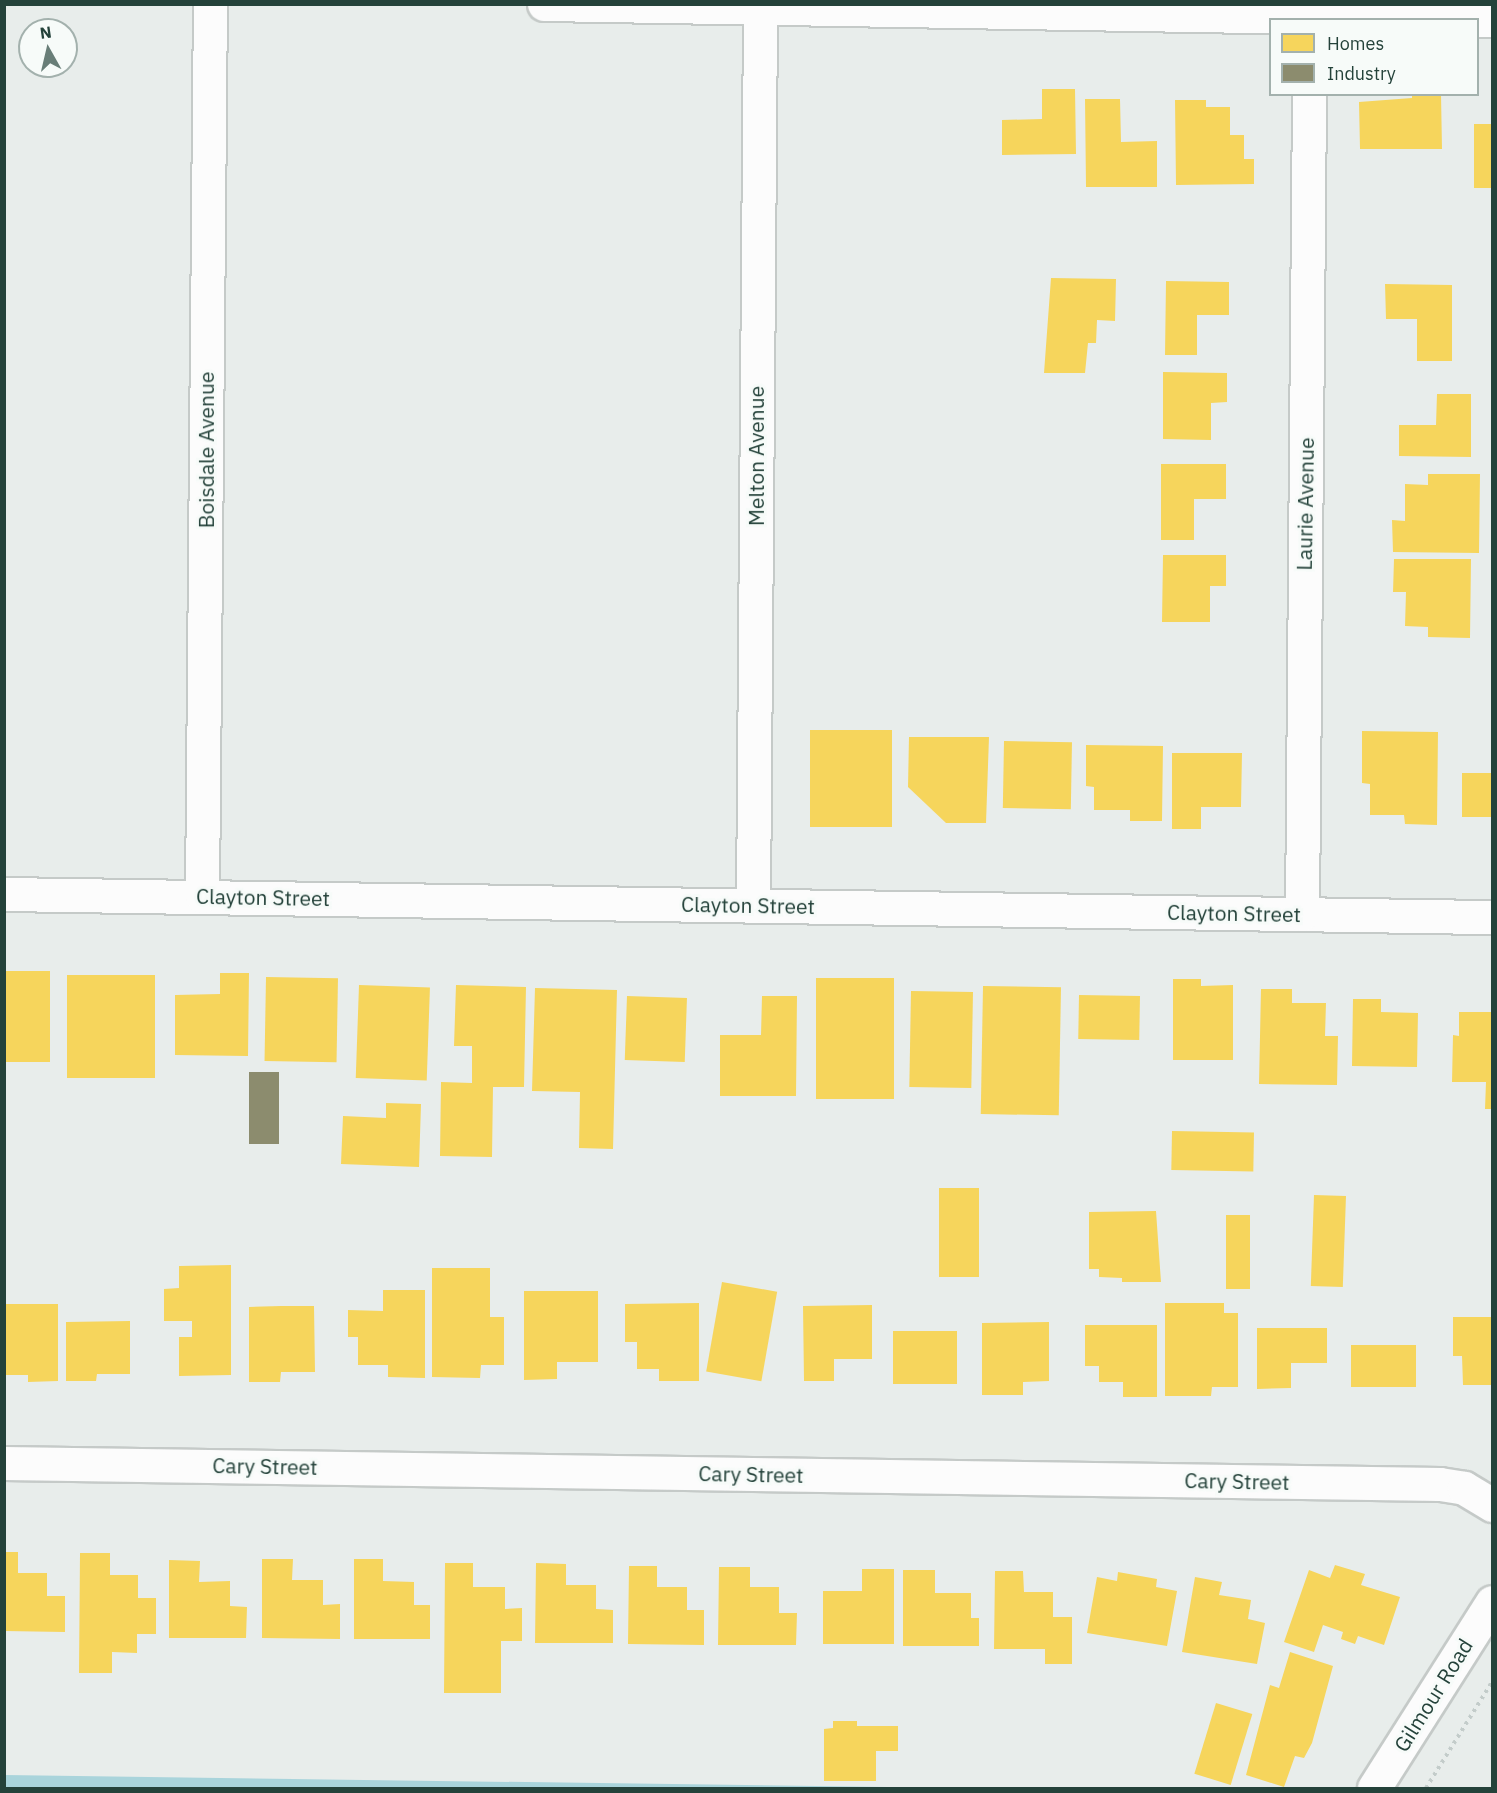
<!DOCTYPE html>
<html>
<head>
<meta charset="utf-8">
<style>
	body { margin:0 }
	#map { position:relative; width:1497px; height:1793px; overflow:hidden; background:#e8edeb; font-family:"IBM Plex Sans",sans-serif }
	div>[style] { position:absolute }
	.water>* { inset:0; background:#a9d4db }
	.homes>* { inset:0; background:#f6d55c; transform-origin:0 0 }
	.industry>* { inset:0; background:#8c8c6e; transform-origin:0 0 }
	.path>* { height:4px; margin-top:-2px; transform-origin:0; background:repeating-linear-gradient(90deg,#c3ccca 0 3px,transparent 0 7.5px) }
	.roads { filter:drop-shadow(2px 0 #c5cac8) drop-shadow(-2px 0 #c5cac8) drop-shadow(0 2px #c5cac8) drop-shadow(0 -2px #c5cac8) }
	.minor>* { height:33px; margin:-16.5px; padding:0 16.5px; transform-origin:16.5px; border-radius:16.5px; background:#fcfcfc }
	span { translate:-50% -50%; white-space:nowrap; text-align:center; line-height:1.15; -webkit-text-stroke:6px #f7fbf9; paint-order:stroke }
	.street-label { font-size:21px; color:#24423a }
	.frame { position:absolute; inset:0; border:6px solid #24423a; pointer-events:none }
	.legend { position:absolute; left:1269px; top:18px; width:210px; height:78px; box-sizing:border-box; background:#f7fbf9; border:2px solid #a3b1ad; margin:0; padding:8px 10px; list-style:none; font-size:18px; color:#24423a }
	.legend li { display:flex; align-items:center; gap:12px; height:30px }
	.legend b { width:30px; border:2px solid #a3b1ad }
	.north { position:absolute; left:18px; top:18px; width:60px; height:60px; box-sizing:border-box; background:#f7fbf9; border:2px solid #a3b1ad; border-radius:50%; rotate:352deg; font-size:16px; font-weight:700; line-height:24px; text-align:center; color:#24423a }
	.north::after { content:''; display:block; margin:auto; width:21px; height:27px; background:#697e78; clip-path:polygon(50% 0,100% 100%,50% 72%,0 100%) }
</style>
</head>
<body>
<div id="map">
	<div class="water">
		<div style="clip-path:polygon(5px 1775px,959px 1788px,5px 1788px)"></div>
	</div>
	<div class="homes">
		<div style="clip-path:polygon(1042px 89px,1075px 89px,1076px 154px,1002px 155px,1002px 120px,1042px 119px)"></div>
		<div style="clip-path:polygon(1412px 94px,1441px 94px,1442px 149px,1360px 149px,1359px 102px,1412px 98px)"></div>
		<div style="clip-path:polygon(1085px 99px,1120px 99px,1121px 142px,1157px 141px,1157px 187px,1086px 187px)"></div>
		<div style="clip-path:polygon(1175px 100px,1206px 100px,1206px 107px,1230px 107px,1230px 135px,1244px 135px,1244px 159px,1254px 159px,1254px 184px,1176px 185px)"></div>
		<div style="left:1474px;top:124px;width:18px;height:64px"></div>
		<div style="clip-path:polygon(1051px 278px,1116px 279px,1115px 321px,1097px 320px,1096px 343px,1088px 343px,1085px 373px,1044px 373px)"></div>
		<div style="clip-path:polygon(1166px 281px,1229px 282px,1229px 315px,1197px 315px,1197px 355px,1165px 355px)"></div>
		<div style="clip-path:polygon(1385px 284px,1452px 285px,1452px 361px,1417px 361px,1417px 319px,1386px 319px)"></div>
		<div style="clip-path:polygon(1163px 372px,1227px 373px,1227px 402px,1211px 403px,1211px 440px,1163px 439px)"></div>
		<div style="clip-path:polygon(1437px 394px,1471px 394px,1471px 457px,1399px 456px,1399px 425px,1436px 425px)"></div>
		<div style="clip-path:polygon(1161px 464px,1226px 464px,1226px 499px,1194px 499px,1194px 540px,1161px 540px)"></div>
		<div style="clip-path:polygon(1428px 474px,1480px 474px,1479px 553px,1393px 552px,1392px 520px,1405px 521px,1405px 484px,1428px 485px)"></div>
		<div style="clip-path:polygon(1163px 555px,1226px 555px,1226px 586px,1210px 586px,1210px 622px,1162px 622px)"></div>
		<div style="clip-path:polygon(1394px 559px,1471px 559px,1470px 638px,1428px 637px,1428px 627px,1405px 626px,1406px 592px,1393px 592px)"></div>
		<div style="left:810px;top:730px;width:82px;height:97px"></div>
		<div style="clip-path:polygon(1362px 731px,1438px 732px,1437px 825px,1405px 824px,1404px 815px,1370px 815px,1370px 784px,1362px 783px)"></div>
		<div style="clip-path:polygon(909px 737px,989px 737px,986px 823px,946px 823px,908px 787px)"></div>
		<div style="left:1004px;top:741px;width:68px;height:67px;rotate:1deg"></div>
		<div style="clip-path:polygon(1086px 745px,1163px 746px,1162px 821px,1130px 821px,1130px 810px,1094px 810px,1094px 787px,1086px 786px)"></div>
		<div style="clip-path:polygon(1172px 753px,1242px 753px,1241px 807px,1201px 807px,1201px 829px,1172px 829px)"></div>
		<div style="left:1462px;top:773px;width:30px;height:44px"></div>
		<div style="left:4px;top:971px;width:46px;height:91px"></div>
		<div style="clip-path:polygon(220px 973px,249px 973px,248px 1056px,175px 1055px,175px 995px,220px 994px)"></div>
		<div style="left:67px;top:975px;width:88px;height:103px"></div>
		<div style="left:266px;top:977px;width:72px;height:84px;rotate:1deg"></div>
		<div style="left:816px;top:978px;width:78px;height:121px"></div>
		<div style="clip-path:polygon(1173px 979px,1201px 979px,1201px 986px,1233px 985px,1233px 1060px,1173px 1060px)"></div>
		<div style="left:359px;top:985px;width:71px;height:93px;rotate:2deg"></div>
		<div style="clip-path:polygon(456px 985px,526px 987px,524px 1087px,493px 1087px,492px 1157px,440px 1156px,441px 1082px,472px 1083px,472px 1046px,454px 1046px)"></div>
		<div style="left:983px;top:986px;width:78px;height:128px;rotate:1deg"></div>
		<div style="clip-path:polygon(535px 988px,617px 990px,613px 1149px,579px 1148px,580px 1092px,532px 1091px)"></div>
		<div style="clip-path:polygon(1261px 989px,1292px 989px,1292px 1003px,1326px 1003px,1325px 1036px,1338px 1036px,1337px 1085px,1259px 1084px)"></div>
		<div style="left:911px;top:991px;width:62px;height:96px;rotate:1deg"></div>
		<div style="left:1079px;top:995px;width:61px;height:44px;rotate:1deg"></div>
		<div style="left:627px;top:996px;width:60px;height:64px;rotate:2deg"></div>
		<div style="clip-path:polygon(762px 996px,797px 996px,796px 1096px,720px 1096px,720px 1035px,761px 1035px)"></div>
		<div style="clip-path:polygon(1353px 999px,1381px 999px,1381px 1012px,1418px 1013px,1417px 1067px,1352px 1066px)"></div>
		<div style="clip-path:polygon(1459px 1012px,1492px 1012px,1492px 1109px,1485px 1109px,1486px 1082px,1452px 1082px,1453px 1035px,1459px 1036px)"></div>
		<div style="clip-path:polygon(386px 1103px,421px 1104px,419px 1167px,341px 1164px,343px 1116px,386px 1118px)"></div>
		<div style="left:1172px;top:1131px;width:82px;height:39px;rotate:1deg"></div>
		<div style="left:939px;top:1188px;width:40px;height:89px"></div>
		<div style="left:1314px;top:1195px;width:32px;height:91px;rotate:2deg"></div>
		<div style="clip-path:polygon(1156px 1211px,1161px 1282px,1122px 1282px,1122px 1278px,1099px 1277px,1099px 1269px,1089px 1269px,1089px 1212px)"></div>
		<div style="left:1226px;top:1215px;width:24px;height:74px"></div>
		<div style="clip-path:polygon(231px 1265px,231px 1375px,179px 1376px,179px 1337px,192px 1337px,192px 1321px,164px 1321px,164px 1289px,179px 1288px,179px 1266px)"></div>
		<div style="clip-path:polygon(432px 1268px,490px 1268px,490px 1317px,504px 1317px,504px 1365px,481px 1365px,480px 1378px,432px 1377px)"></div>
		<div style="left:722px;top:1282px;width:56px;height:91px;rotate:10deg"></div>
		<div style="clip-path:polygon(383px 1290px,425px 1290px,425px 1378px,388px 1377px,388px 1365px,358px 1365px,358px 1337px,348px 1337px,348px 1310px,383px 1311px)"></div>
		<div style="clip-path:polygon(524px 1291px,598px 1291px,598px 1362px,557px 1362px,557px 1379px,524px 1380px)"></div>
		<div style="clip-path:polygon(699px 1303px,699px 1381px,659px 1381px,659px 1369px,637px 1369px,637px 1342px,625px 1342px,625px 1304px)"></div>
		<div style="clip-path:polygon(1165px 1303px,1224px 1303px,1224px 1313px,1238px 1313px,1238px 1387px,1212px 1387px,1211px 1396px,1165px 1396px)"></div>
		<div style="clip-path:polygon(4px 1304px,58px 1304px,58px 1381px,28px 1382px,28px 1375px,6px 1375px)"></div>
		<div style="clip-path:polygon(872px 1305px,872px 1359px,834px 1359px,834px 1381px,804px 1381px,803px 1306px)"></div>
		<div style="clip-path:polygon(281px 1306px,314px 1306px,315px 1372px,281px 1372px,280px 1382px,249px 1382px,249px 1307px)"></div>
		<div style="clip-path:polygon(1453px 1317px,1492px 1317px,1492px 1385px,1463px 1385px,1462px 1356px,1453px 1356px)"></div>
		<div style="clip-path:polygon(130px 1321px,130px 1374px,97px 1374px,96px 1381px,66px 1381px,66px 1322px)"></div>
		<div style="clip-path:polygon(1049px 1322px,1049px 1381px,1023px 1382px,1023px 1395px,982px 1395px,982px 1323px)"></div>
		<div style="clip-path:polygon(1085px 1325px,1157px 1325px,1157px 1397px,1123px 1397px,1123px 1382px,1099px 1382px,1099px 1366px,1085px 1366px)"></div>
		<div style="clip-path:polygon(1257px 1328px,1327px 1328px,1327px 1363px,1291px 1363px,1291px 1388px,1257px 1389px)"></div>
		<div style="left:893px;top:1331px;width:64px;height:53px"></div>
		<div style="left:1416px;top:1345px;width:42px;height:65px;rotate:90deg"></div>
		<div style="clip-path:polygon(4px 1552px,18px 1552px,18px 1573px,47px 1573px,47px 1596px,65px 1596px,65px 1632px,4px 1631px)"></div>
		<div style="clip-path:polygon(80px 1553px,110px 1553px,110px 1575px,138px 1575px,138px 1598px,156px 1598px,156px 1634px,137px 1634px,137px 1653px,112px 1652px,112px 1673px,79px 1673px)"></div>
		<div style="clip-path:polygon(262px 1559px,293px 1559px,292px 1580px,323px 1580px,323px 1605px,340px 1604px,340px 1639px,262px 1638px)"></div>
		<div style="clip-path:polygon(354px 1559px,383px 1559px,383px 1581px,414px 1582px,414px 1605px,430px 1605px,430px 1639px,354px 1639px)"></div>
		<div style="clip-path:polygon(169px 1560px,200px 1561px,199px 1582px,230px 1581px,230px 1606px,247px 1607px,246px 1638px,169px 1638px)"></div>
		<div style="clip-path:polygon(445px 1563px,473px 1563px,473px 1587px,505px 1587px,505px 1609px,522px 1608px,522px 1641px,501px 1641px,501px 1693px,444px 1693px)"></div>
		<div style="clip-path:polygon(536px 1563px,566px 1564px,566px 1585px,596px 1585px,596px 1609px,613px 1610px,613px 1643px,535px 1643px)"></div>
		<div style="clip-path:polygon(1335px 1565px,1365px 1574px,1361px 1585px,1400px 1597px,1384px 1645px,1358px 1636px,1355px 1644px,1341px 1639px,1343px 1632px,1323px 1625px,1314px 1652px,1284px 1642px,1309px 1570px,1330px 1578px)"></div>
		<div style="clip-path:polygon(629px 1566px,657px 1566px,657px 1587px,687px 1587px,687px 1610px,704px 1610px,704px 1645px,628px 1644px)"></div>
		<div style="clip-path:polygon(719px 1567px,750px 1567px,750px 1587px,779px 1587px,779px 1613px,797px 1613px,796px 1645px,718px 1645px)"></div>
		<div style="clip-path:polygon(862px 1569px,894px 1569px,894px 1644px,823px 1644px,823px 1591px,862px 1591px)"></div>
		<div style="clip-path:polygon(903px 1570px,935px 1570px,935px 1593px,971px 1593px,971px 1618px,979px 1618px,979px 1646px,903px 1646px)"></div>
		<div style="clip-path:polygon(995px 1571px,1023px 1571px,1024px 1592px,1053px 1592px,1053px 1617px,1072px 1617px,1072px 1664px,1045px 1664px,1045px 1649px,994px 1649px)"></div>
		<div style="clip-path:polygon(1118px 1572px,1157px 1579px,1156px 1587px,1177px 1591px,1167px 1646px,1087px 1633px,1097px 1577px,1117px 1581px)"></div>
		<div style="clip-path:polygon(1195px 1577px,1222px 1582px,1219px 1595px,1251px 1600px,1248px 1619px,1265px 1623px,1257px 1664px,1182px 1652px)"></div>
		<div style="clip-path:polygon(1290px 1652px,1333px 1666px,1312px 1743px,1304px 1758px,1295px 1756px,1284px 1787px,1246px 1775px,1270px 1685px,1279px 1688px)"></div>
		<div style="left:1216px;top:1703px;width:38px;height:74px;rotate:17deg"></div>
		<div style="clip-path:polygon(833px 1721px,857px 1721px,857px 1726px,898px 1726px,898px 1751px,876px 1751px,876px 1781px,824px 1781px,824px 1729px,833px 1728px)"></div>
	</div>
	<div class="industry">
		<div style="left:249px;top:1072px;width:30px;height:72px"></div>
	</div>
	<div class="path">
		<div style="left:1426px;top:1788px;width:125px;rotate:-58.1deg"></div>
	</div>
	<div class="roads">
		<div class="minor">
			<div style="left:544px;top:4px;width:948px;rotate:0.97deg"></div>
			<div style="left:4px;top:894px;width:1488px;rotate:0.89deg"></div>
			<div style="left:202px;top:896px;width:892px;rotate:-89.49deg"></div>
			<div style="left:753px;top:905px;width:898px;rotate:-89.55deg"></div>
			<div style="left:1302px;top:914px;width:820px;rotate:-89.51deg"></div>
			<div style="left:4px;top:1463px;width:1436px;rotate:0.84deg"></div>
			<div style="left:1440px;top:1484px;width:24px;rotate:9deg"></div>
			<div style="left:1464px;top:1488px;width:33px;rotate:31deg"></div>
			<div style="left:1374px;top:1788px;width:220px;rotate:-57.6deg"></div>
		</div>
	</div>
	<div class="street-label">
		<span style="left:206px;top:450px;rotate:-90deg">Boisdale Avenue</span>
		<span style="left:756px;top:456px;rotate:-90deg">Melton Avenue</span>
		<span style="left:1305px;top:504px;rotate:-89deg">Laurie Avenue</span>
		<span style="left:263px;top:897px;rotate:1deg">Clayton Street</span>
		<span style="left:748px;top:905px;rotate:1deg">Clayton Street</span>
		<span style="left:1234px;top:913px;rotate:1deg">Clayton Street</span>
		<span style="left:265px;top:1466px;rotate:1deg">Cary Street</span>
		<span style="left:751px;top:1474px;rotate:1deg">Cary Street</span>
		<span style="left:1237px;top:1481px;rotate:1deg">Cary Street</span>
		<span style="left:1433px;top:1695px;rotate:-58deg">Gilmour Road</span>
	</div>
	<div class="frame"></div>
	<ul class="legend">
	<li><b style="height:16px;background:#f6d55c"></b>Homes</li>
	<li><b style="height:16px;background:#8c8c6e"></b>Industry</li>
	</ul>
	<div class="north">N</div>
</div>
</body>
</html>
